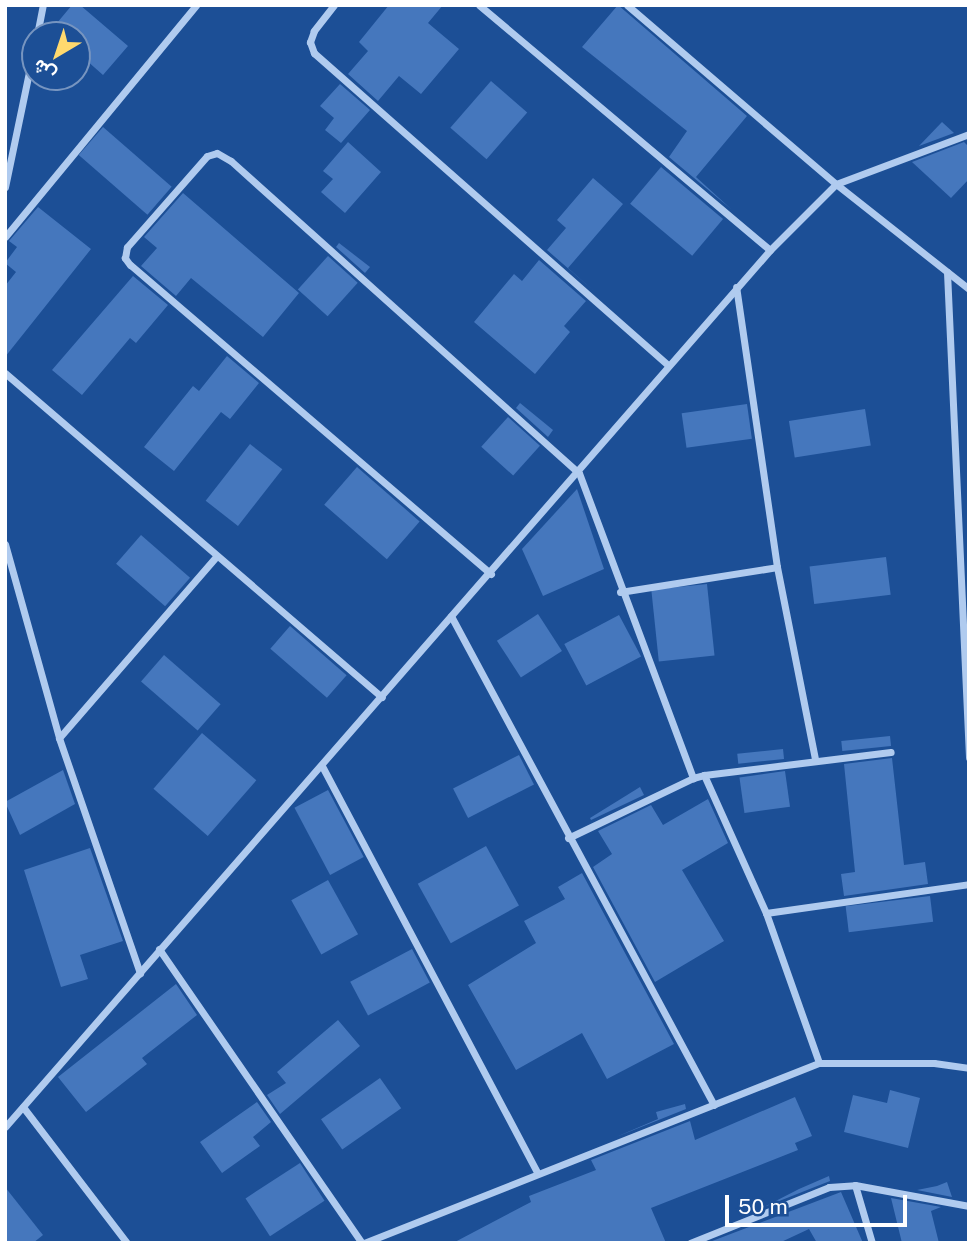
<!DOCTYPE html>
<html>
<head>
<meta charset="utf-8">
<style>
	body { margin:0 }
	#map { position:relative; width:974px; height:1248px; overflow:hidden; background:#1c4f96; font-family:"Public Sans",Vazirmatn,sans-serif }
	div>[style] { position:absolute }
	.building>* { inset:0; background:#4577bd; transform-origin:0 0 }
	.minor>* { height:7px; margin:-3.5px; padding:0 3.5px; transform-origin:3.5px; border-radius:3.5px; background:#b0cbef }
	span { translate:-50% -50%; white-space:nowrap; text-align:center; line-height:1.15; -webkit-text-stroke:7px #1c4f96; paint-order:stroke }
	.frame { position:absolute; inset:0; border:7px solid #fff; pointer-events:none }
	.north { position:absolute; left:21px; top:21px; width:70px; height:70px; box-sizing:border-box; background:#1c4f96; border:2px solid #7795c0; border-radius:50%; rotate:219deg; font-size:19px; font-weight:700; line-height:28px; text-align:center; color:#fff }
	.north::after { content:''; display:block; margin:auto; width:24px; height:32px; background:#ffd96e; clip-path:polygon(50% 0,100% 100%,50% 72%,0 100%) }
	.scale { position:absolute; left:725px; top:1195px; width:182px; height:32px; box-sizing:border-box; border:4px solid #fff; border-top:0; padding-left:9px; font-size:21px; line-height:24px; white-space:nowrap; color:#fff; -webkit-text-stroke:5px #1c4f96; paint-order:stroke }
</style>
</head>
<body>
<div id="map">
	<div class="building">
		<div style="clip-path:polygon(72px 5px,80px 5px,128px 46px,103px 75px,77px 52px,77px 35px,47px 35px)"></div>
		<div style="clip-path:polygon(389px 5px,443px 5px,428px 23px,459px 49px,421px 94px,399px 76px,378px 101px,348px 74px,368px 51px,359px 42px)"></div>
		<div style="clip-path:polygon(618px 5px,747px 116px,696px 177px,731px 209px,669px 157px,687px 131px,582px 47px)"></div>
		<div style="left:491px;top:81px;width:48px;height:62px;rotate:41deg"></div>
		<div style="clip-path:polygon(340px 84px,370px 110px,341px 143px,325px 130px,334px 118px,320px 106px)"></div>
		<div style="clip-path:polygon(942px 122px,954px 133px,919px 146px)"></div>
		<div style="left:103px;top:127px;width:91px;height:37px;rotate:41deg"></div>
		<div style="clip-path:polygon(348px 142px,381px 172px,345px 213px,321px 192px,333px 179px,323px 171px)"></div>
		<div style="clip-path:polygon(964px 142px,969px 147px,969px 179px,951px 198px,912px 162px)"></div>
		<div style="left:661px;top:167px;width:81px;height:48px;rotate:40deg"></div>
		<div style="clip-path:polygon(593px 178px,623px 204px,568px 268px,594px 291px,547px 250px,566px 228px,557px 220px)"></div>
		<div style="clip-path:polygon(183px 193px,299px 293px,263px 337px,191px 278px,176px 296px,141px 266px,157px 248px,144px 237px)"></div>
		<div style="clip-path:polygon(38px 207px,91px 249px,5px 357px,5px 286px,16px 272px,5px 263px,17px 247px,9px 241px)"></div>
		<div style="clip-path:polygon(339px 243px,370px 267px,365px 273px,336px 247px)"></div>
		<div style="left:328px;top:256px;width:40px;height:45px;rotate:42deg"></div>
		<div style="clip-path:polygon(539px 260px,586px 301px,564px 326px,570px 332px,535px 374px,474px 322px,514px 274px,522px 281px)"></div>
		<div style="clip-path:polygon(133px 276px,168px 305px,136px 343px,130px 338px,82px 395px,52px 370px)"></div>
		<div style="clip-path:polygon(227px 356px,259px 383px,230px 419px,221px 412px,174px 471px,144px 447px,193px 386px,199px 391px)"></div>
		<div style="clip-path:polygon(520px 403px,553px 430px,548px 437px,516px 408px)"></div>
		<div style="left:747px;top:404px;width:35px;height:66px;rotate:82deg"></div>
		<div style="left:865px;top:409px;width:37px;height:77px;rotate:81deg"></div>
		<div style="left:508px;top:417px;width:43px;height:40px;rotate:42deg"></div>
		<div style="left:250px;top:444px;width:41px;height:72px;rotate:38deg"></div>
		<div style="left:357px;top:467px;width:83px;height:50px;rotate:41deg"></div>
		<div style="clip-path:polygon(577px 489px,604px 569px,543px 596px,522px 549px)"></div>
		<div style="left:141px;top:535px;width:65px;height:38px;rotate:41deg"></div>
		<div style="left:886px;top:557px;width:38px;height:77px;rotate:83deg"></div>
		<div style="left:707px;top:584px;width:72px;height:56px;rotate:84deg"></div>
		<div style="left:538px;top:614px;width:44px;height:49px;rotate:57deg"></div>
		<div style="left:619px;top:615px;width:47px;height:62px;rotate:62deg"></div>
		<div style="left:290px;top:626px;width:75px;height:30px;rotate:41deg"></div>
		<div style="left:164px;top:655px;width:75px;height:35px;rotate:41deg"></div>
		<div style="left:202px;top:733px;width:72px;height:74px;rotate:41deg"></div>
		<div style="left:890px;top:736px;width:10px;height:49px;rotate:84deg"></div>
		<div style="left:783px;top:749px;width:10px;height:46px;rotate:84deg"></div>
		<div style="left:519px;top:755px;width:33px;height:74px;rotate:63deg"></div>
		<div style="clip-path:polygon(892px 758px,904px 865px,925px 862px,928px 884px,844px 896px,841px 874px,855px 872px,844px 764px)"></div>
		<div style="clip-path:polygon(63px 770px,75px 804px,20px 835px,5px 802px)"></div>
		<div style="left:785px;top:771px;width:36px;height:46px;rotate:82deg"></div>
		<div style="clip-path:polygon(640px 787px,644px 795px,591px 820px,590px 818px)"></div>
		<div style="left:328px;top:790px;width:76px;height:38px;rotate:62deg"></div>
		<div style="clip-path:polygon(708px 799px,728px 843px,682px 870px,724px 941px,655px 982px,593px 867px,612px 854px,598px 831px,651px 805px,663px 825px)"></div>
		<div style="left:486px;top:846px;width:68px;height:78px;rotate:61deg"></div>
		<div style="clip-path:polygon(90px 848px,123px 941px,80px 955px,88px 979px,61px 987px,24px 870px)"></div>
		<div style="clip-path:polygon(582px 873px,674px 1044px,607px 1079px,582px 1033px,516px 1070px,468px 985px,536px 943px,524px 921px,565px 899px,558px 887px)"></div>
		<div style="left:328px;top:880px;width:62px;height:42px;rotate:61deg"></div>
		<div style="left:930px;top:896px;width:26px;height:85px;rotate:83deg"></div>
		<div style="left:412px;top:949px;width:38px;height:70px;rotate:62deg"></div>
		<div style="clip-path:polygon(176px 984px,197px 1015px,142px 1058px,147px 1064px,86px 1112px,58px 1077px)"></div>
		<div style="clip-path:polygon(338px 1020px,360px 1046px,280px 1114px,267px 1095px,286px 1083px,277px 1072px)"></div>
		<div style="left:380px;top:1078px;width:37px;height:72px;rotate:55deg"></div>
		<div style="clip-path:polygon(890px 1090px,920px 1098px,908px 1148px,844px 1132px,853px 1095px,887px 1103px)"></div>
		<div style="clip-path:polygon(795px 1097px,812px 1136px,795px 1143px,798px 1150px,651px 1208px,666px 1243px,453px 1243px,531px 1202px,529px 1196px,596px 1170px,591px 1160px,690px 1121px,695px 1140px)"></div>
		<div style="clip-path:polygon(257px 1102px,271px 1122px,253px 1137px,260px 1146px,222px 1173px,200px 1142px)"></div>
		<div style="clip-path:polygon(685px 1104px,686px 1109px,616px 1137px,658px 1119px,656px 1112px)"></div>
		<div style="left:300px;top:1163px;width:45px;height:65px;rotate:57deg"></div>
		<div style="clip-path:polygon(829px 1176px,830px 1181px,764px 1207px,799px 1189px)"></div>
		<div style="clip-path:polygon(947px 1182px,952px 1197px,917px 1190px,937px 1186px)"></div>
		<div style="clip-path:polygon(5px 1187px,43px 1235px,33px 1243px,5px 1243px)"></div>
		<div style="clip-path:polygon(841px 1192px,863px 1243px,817px 1243px,809px 1229px,779px 1243px,707px 1243px)"></div>
		<div style="clip-path:polygon(891px 1198px,941px 1207px,931px 1211px,939px 1243px,902px 1243px)"></div>
	</div>
	<div class="minor">
		<div style="left:334px;top:5px;width:33px;rotate:128deg"></div>
		<div style="left:314px;top:31px;width:12px;rotate:110deg"></div>
		<div style="left:310px;top:42px;width:12px;rotate:70deg"></div>
		<div style="left:314px;top:53px;width:472px;rotate:41.4deg"></div>
		<div style="left:479px;top:5px;width:380px;rotate:40.1deg"></div>
		<div style="left:627px;top:5px;width:275px;rotate:40.6deg"></div>
		<div style="left:836px;top:184px;width:169px;rotate:38.3deg"></div>
		<div style="left:37px;top:35px;width:31px;rotate:-79deg"></div>
		<div style="left:5px;top:187px;width:146px;rotate:-78.2deg"></div>
		<div style="left:5px;top:237px;width:301px;rotate:-50.5deg"></div>
		<div style="left:947px;top:272px;width:486px;rotate:87.4deg"></div>
		<div style="left:5px;top:373px;width:497px;rotate:40.7deg"></div>
		<div style="left:5px;top:544px;width:201px;rotate:74.4deg"></div>
		<div style="left:59px;top:738px;width:249px;rotate:71deg"></div>
		<div style="left:777px;top:567px;width:196px;rotate:78.8deg"></div>
		<div style="left:491px;top:574px;width:475px;rotate:-139.4deg"></div>
		<div style="left:130px;top:265px;width:9px;rotate:-126deg"></div>
		<div style="left:125px;top:258px;width:11px;rotate:-80deg"></div>
		<div style="left:127px;top:247px;width:121px;rotate:-48.7deg"></div>
		<div style="left:207px;top:156px;width:10px;rotate:-17deg"></div>
		<div style="left:217px;top:153px;width:16px;rotate:30deg"></div>
		<div style="left:231px;top:161px;width:467px;rotate:41.9deg"></div>
		<div style="left:579px;top:473px;width:326px;rotate:69.5deg"></div>
		<div style="left:693px;top:778px;width:11px;rotate:-15deg"></div>
		<div style="left:704px;top:775px;width:151px;rotate:65.8deg"></div>
		<div style="left:766px;top:913px;width:159px;rotate:70.5deg"></div>
		<div style="left:620px;top:592px;width:159px;rotate:-9deg"></div>
		<div style="left:777px;top:567px;width:283px;rotate:-98.3deg"></div>
		<div style="left:451px;top:616px;width:555px;rotate:61.73deg"></div>
		<div style="left:59px;top:738px;width:238px;rotate:-49.1deg"></div>
		<div style="left:322px;top:766px;width:459px;rotate:62.1deg"></div>
		<div style="left:704px;top:775px;width:188px;rotate:-7deg"></div>
		<div style="left:568px;top:838px;width:139px;rotate:-25.6deg"></div>
		<div style="left:766px;top:913px;width:205px;rotate:-8.1deg"></div>
		<div style="left:159px;top:949px;width:357px;rotate:55.4deg"></div>
		<div style="left:23px;top:1107px;width:171px;rotate:52.6deg"></div>
		<div style="left:5px;top:1127px;width:1164px;rotate:-48.9deg"></div>
		<div style="left:770px;top:250px;width:93px;rotate:-45deg"></div>
		<div style="left:836px;top:184px;width:142px;rotate:-20.6deg"></div>
		<div style="left:855px;top:1185px;width:60px;rotate:73.7deg"></div>
		<div style="left:364px;top:1243px;width:489px;rotate:-21.6deg"></div>
		<div style="left:819px;top:1063px;width:115px"></div>
		<div style="left:934px;top:1063px;width:35px;rotate:8deg"></div>
		<div style="left:690px;top:1243px;width:150px;rotate:-21.9deg"></div>
		<div style="left:829px;top:1187px;width:26px;rotate:-4deg"></div>
		<div style="left:855px;top:1185px;width:116px;rotate:10.4deg"></div>
	</div>
	<div class="frame"></div>
	<div class="north">ش</div>
	<div class="scale">50 m</div>
</div>
</body>
</html>
